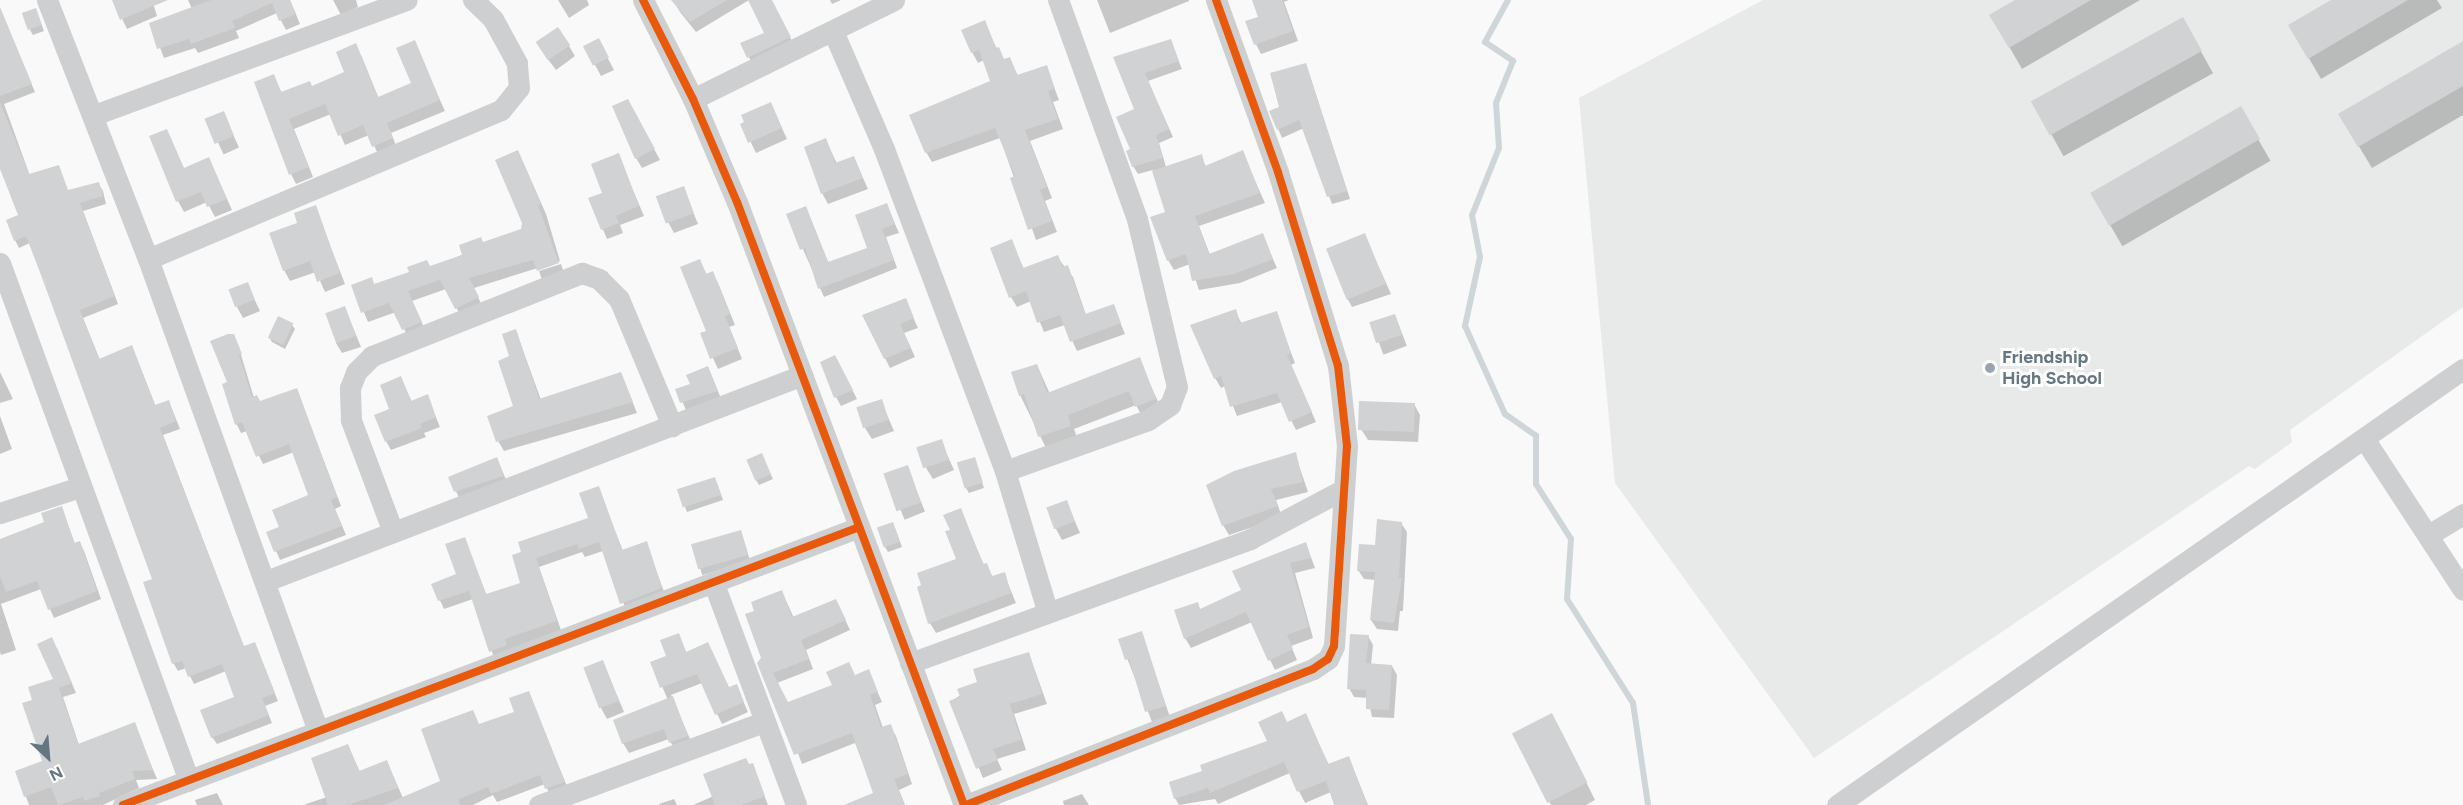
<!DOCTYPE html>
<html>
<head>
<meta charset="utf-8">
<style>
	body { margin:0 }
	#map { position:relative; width:2463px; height:805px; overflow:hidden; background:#f9f9f9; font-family:Figtree,sans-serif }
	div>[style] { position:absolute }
	.built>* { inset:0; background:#e8e9e9 }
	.shadow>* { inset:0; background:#0003; transform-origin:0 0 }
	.stream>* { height:6px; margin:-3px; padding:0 3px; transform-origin:3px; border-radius:3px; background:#ced6d9 }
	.building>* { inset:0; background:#d0d2d3; transform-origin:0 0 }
	.minor>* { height:21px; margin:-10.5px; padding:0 10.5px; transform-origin:10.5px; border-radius:10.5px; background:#cecfd0 }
	.cycleway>* { height:8px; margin:-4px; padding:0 4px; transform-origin:4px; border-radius:4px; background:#e8590c }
	.dots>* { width:16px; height:16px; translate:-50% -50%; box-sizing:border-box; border:3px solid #fff; border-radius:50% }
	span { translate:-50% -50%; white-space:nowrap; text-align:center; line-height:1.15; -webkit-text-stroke:6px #fff; paint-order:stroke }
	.poi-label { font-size:18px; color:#657683; font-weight:700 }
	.left { translate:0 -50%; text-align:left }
	.north { position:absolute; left:18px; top:727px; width:60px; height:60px; -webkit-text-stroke:4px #fff; paint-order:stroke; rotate:154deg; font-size:16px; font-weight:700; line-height:24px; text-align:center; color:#657683 }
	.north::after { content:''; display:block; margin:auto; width:21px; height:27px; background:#657683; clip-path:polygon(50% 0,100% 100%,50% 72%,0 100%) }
</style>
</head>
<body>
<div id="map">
	<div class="built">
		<div style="clip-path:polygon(1763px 0,2463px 0,2463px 307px,2290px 430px,2292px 442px,2255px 469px,2249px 466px,1814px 758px,1615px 483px,1579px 98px)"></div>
	</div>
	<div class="shadow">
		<div style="clip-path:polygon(113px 0,152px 0,157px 16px,127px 29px)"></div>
		<div style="clip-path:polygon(188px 0,290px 0,300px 24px,286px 30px,277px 13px,236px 31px,239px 38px,198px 53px,195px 48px,164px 58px,151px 24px,192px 9px)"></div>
		<div style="clip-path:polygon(333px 0,356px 0,358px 7px,341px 15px)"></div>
		<div style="clip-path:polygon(558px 0,587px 0,589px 5px,569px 18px)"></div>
		<div style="clip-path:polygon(677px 0,749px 0,696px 32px,680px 12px,674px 2px)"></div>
		<div style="clip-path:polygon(749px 0,771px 0,795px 47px,754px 67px,742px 44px,766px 33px)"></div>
		<div style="clip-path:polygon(830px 0,841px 0,832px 4px)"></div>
		<div style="clip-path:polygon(1097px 0,1189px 0,1189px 1px,1110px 33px)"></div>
		<div style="clip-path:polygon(1253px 0,1289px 0,1284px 2px,1298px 41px,1261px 54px,1256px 44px,1260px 17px)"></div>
		<div style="clip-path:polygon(2017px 0,2140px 0,2022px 69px,1991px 15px)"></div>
		<div style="clip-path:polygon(2334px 0,2437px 0,2442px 8px,2321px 79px,2290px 26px)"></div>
		<div style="clip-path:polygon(38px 15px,44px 31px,33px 35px,30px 30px)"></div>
		<div style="left:2183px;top:19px;width:62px;height:171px;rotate:61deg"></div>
		<div style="clip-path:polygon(984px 22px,997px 49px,1005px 61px,1010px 59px,1018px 76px,1046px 66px,1059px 100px,1053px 102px,1063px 129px,1030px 141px,1052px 198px,1045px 201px,1057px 232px,1036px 240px,1000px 138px,932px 162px,926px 152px,992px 82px,984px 60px,978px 63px,972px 52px)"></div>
		<div style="clip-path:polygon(7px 27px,35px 92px,4px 104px,30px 176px,58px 167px,68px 191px,98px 183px,103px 191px,106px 204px,83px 211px,118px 304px,83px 318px,100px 360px,132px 347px,156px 407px,168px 402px,172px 409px,180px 429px,163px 435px,244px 647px,254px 644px,278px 701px,265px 706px,272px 723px,217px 744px,212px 737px,236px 698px,226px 671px,194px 684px,186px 668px,178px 671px,174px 664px,144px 583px,154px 580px,30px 243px,19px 248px,15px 240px,20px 216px,0 164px,0 30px)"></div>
		<div style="clip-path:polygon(1170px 41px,1182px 69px,1148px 81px,1173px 137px,1159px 143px,1166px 167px,1201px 156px,1206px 167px,1242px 152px,1265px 203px,1199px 226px,1210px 255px,1262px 235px,1277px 268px,1240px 283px,1199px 290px,1190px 264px,1174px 270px,1168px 260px,1166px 213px,1153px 170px,1138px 174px,1133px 166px,1135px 110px,1115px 58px)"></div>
		<div style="clip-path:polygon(414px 42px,445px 111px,391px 133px,397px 148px,379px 156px,369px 135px,345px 145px,331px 114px,294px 129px,313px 177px,296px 184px,291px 174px,273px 76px,282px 93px,312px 87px,346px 73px,361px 55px,379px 99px,413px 84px)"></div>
		<div style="clip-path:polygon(569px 46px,575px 56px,556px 70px,544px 54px)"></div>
		<div style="clip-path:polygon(585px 47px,604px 51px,614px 70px,601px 76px)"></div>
		<div style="clip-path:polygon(2463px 47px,2463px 115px,2372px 168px,2340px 115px)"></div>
		<div style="clip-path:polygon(1306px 64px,1350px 199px,1332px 204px,1304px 128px,1282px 138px,1271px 112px,1280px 107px)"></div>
		<div style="left:2240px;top:108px;width:61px;height:171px;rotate:60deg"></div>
		<div style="clip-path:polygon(634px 112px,660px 160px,642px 168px,636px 158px)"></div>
		<div style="left:223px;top:113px;width:38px;height:17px;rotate:65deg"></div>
		<div style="clip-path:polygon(776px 115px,787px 139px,756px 153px,742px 124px)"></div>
		<div style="clip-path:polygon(167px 131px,184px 169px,209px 159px,232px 210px,215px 217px,207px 202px,184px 212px,178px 201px)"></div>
		<div style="clip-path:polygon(826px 140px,837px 164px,854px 158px,868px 189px,828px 204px,822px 193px)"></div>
		<div style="clip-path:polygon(618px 155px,644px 216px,620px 225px,623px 233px,607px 239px,590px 199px,604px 193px)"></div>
		<div style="clip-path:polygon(523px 162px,546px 214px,560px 261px,474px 288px,483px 308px,462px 318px,446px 289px,412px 301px,426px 332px,409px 339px,396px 312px,368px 322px,353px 286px,375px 286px,430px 268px,523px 230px)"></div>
		<div style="clip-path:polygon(683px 188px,698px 224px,674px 233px,668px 222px)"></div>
		<div style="clip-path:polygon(886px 204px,899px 233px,886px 237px,897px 268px,824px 297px,788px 215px,806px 208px,829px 264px,869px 249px)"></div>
		<div style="clip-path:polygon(315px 207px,345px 284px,325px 292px,316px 272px,290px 281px,284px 270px,299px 223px)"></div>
		<div style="clip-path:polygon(1364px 234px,1391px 294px,1352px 307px,1346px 296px)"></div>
		<div style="clip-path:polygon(1011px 241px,1024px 269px,1057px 257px,1073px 277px,1086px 315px,1113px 305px,1125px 334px,1077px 351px,1065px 325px,1044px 332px,1031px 301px,1017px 307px,1011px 297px)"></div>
		<div style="clip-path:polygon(700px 261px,707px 275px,712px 273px,718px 283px,735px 325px,729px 327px,742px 359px,718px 369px,702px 334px,708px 332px)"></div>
		<div style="left:561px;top:264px;width:9px;height:23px;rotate:72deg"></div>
		<div style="clip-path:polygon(247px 284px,260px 311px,243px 318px,237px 307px)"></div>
		<div style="clip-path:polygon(905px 300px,918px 328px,904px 333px,915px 357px,890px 368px,864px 316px)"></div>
		<div style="clip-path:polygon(345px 308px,361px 347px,342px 353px,336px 343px)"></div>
		<div style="clip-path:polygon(1235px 311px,1242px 324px,1276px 313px,1295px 363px,1291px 365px,1316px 422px,1296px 430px,1282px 402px,1237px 416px,1225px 386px,1221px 388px,1215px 378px)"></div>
		<div style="left:1395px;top:315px;width:33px;height:25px;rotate:69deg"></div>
		<div style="clip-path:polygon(292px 325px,295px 329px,285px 349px,272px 342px,269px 337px)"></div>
		<div style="clip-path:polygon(516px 331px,541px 400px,621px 374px,637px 413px,504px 451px,498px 441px,515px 407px)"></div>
		<div style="clip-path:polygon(238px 345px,254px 398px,260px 402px,297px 390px,341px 506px,335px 509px,346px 535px,280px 560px,268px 533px,281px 528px,310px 496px,294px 452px,263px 464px,247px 431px,241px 433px,237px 425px,224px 385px,229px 383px)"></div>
		<div style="clip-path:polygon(1139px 359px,1163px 413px,1144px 420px,1136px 405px,1074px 429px,1078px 440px,1047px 450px,1020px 395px,1037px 365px,1050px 394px)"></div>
		<div style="clip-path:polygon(840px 366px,857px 399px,841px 406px,836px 397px)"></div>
		<div style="clip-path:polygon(0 372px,13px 399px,0 403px)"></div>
		<div style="clip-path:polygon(712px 377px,722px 401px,687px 412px,677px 390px)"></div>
		<div style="clip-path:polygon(401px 378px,412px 402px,427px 396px,440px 427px,424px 433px,426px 437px,391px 450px,386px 441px)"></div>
		<div style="clip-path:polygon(881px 401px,894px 431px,872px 439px,865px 428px)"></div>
		<div style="clip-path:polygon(1414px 404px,1420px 415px,1418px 442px,1368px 440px,1361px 429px)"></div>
		<div style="clip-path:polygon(0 416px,12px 449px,0 454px)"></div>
		<div style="clip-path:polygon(941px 441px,954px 470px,933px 479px,926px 468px)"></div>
		<div style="clip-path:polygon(1295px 454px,1308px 492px,1276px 500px,1282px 517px,1229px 535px,1223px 525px)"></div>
		<div style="clip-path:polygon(497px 459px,508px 484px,460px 500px,450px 478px)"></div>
		<div style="clip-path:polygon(974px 459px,984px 488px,969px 493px,966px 488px)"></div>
		<div style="clip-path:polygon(764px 460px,773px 479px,759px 485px,756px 480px)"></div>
		<div style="left:907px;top:467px;width:48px;height:22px;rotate:68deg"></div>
		<div style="clip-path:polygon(717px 483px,723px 500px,687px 512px,685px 507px)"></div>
		<div style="clip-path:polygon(598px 488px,623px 551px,646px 543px,666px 597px,627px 612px,603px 551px,585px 557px,582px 552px,539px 567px,561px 630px,495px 660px,473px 599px,444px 609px,433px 585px,458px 575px,464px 539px,487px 596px,522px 584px,513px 556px,590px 519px)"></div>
		<div style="clip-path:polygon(1066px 501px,1080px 533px,1062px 540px,1056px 529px)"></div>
		<div style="clip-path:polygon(62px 508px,75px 544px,79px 542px,84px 551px,101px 599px,54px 618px,41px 589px,1px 604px,16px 650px,1px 655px,0 652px,0 543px,46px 523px)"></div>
		<div style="clip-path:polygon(960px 510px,984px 565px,993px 577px,1004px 574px,1016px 603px,936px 633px,930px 623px,958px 560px)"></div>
		<div style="clip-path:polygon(1401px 523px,1407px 532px,1403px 611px,1400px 611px,1398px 631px,1377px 629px,1371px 620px,1376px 580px,1364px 579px,1358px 570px)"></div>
		<div style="clip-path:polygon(895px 528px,902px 547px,888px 552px,885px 547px)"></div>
		<div style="left:741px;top:531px;width:31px;height:50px;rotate:73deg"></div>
		<div style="clip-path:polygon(1306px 544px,1315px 568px,1295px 573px,1313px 638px,1291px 646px,1297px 660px,1275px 670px,1252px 622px,1191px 648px,1185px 638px,1197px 604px,1201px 610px,1243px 591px)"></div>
		<div style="clip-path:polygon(782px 592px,794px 618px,841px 611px,850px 630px,806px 650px,813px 669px,777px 683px,788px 704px,868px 671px,882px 702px,875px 705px,883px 728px,890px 726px,896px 736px,912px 784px,899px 790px,905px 805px,845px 805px,875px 794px,855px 743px,802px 764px,763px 658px,756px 612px)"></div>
		<div style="clip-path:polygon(1141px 633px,1170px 717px,1152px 722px,1120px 640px)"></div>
		<div style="clip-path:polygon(678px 634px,687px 654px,729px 689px,736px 685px,748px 712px,722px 724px,702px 683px,671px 695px,693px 746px,676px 752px,669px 739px,629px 753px,623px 743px,668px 700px,652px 663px,668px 657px)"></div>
		<div style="clip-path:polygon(1368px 636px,1373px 645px,1371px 665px,1392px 666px,1397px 675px,1394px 718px,1372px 717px,1368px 698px,1354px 697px,1349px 688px)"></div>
		<div style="clip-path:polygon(57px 648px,76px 693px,63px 697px,79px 745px,134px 724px,157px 779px,136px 780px,139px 788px,103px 805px,29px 805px,17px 772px,44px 762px,34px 701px,55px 680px)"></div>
		<div style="clip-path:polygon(1029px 654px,1047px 704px,1014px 714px,1026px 750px,997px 759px,1002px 770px,983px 778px,951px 701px)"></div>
		<div style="clip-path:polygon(603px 662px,624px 712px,607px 719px,601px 708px)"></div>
		<div style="clip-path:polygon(528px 692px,569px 791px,551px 797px,545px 784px,497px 802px,493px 795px,473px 805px,303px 805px,327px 797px,348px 746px,360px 772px,387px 762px,403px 798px,442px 782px,480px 726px,516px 712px)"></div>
		<div style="clip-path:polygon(1305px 715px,1329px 765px,1349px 758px,1368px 805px,1336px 805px,1331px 792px,1305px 803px,1290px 773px,1218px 804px,1215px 799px,1179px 805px,1175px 798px,1204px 772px,1269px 741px,1287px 723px)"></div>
		<div style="clip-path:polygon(1561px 731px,1595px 800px,1586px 805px,1551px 805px,1515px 736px)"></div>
		<div style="clip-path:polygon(752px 765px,768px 805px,693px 805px,714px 796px)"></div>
		<div style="clip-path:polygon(217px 793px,223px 805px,197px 805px,195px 800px)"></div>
		<div style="clip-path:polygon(1082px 794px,1089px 805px,1064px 805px,1063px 801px)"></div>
		<div style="clip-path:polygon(674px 799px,677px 805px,659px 805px,659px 804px)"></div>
	</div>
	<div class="stream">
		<div style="left:1508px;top:0;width:48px;rotate:118.7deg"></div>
		<div style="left:1485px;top:42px;width:34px;rotate:34deg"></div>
		<div style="left:1513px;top:61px;width:45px;rotate:112deg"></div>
		<div style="left:1496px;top:103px;width:45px;rotate:86.2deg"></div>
		<div style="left:1499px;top:148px;width:72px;rotate:111.9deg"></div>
		<div style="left:1472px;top:215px;width:43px;rotate:79.2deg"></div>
		<div style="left:1480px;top:257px;width:71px;rotate:102.3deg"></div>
		<div style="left:1465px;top:326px;width:97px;rotate:65.6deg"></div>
		<div style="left:1505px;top:414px;width:38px;rotate:35deg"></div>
		<div style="left:1536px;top:436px;width:48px;rotate:90deg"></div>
		<div style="left:1536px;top:484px;width:65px;rotate:57.5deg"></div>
		<div style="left:1571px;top:539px;width:60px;rotate:93.8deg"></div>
		<div style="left:1567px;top:599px;width:123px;rotate:57.6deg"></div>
		<div style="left:1633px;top:703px;width:103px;rotate:81.6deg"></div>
	</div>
	<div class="building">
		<div style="clip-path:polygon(112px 0,168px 0,120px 20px)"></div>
		<div style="clip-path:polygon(211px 0,290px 0,296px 14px,279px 21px,272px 3px,232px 21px,235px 28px,191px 44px,189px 39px,157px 49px,149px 23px)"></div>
		<div style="clip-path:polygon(671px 0,727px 0,690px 22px)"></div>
		<div style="clip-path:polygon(748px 0,772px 0,791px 37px,747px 58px,740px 43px,764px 33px)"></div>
		<div style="clip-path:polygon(1252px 0,1282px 0,1293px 31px,1254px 45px,1245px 21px,1258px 17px)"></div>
		<div style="clip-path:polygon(2015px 0,2091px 0,2009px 48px,1989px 15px)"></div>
		<div style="clip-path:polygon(2331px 0,2408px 0,2308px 59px,2288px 25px)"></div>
		<div style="clip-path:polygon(0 7px,32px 84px,0 96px)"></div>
		<div style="left:36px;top:8px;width:18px;height:15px;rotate:71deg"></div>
		<div style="left:2183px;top:17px;width:39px;height:174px;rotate:61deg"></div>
		<div style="clip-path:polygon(985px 20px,996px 48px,999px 47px,1004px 59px,1010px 57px,1017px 75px,1047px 65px,1055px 89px,1048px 91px,1058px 119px,1025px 130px,1047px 187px,1040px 190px,1052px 221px,1028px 230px,1010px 178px,1015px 176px,995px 128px,925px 153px,909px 115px,990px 81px,979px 50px,971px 53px,961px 30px)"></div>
		<div style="left:558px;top:27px;width:22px;height:27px;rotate:56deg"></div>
		<div style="left:599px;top:38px;width:22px;height:18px;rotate:63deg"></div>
		<div style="clip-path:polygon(1171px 39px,1179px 61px,1145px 73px,1169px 129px,1156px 135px,1163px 158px,1132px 167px,1126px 151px,1130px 149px,1116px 117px,1134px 109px,1113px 57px)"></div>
		<div style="clip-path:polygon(415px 40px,440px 100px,387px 123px,393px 138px,372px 147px,363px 125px,338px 136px,325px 104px,289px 119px,309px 167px,289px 175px,254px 82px,274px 74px,281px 92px,310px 81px,312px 86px,344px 72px,336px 52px,356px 43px,378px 97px,411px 83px,396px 48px)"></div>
		<div style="clip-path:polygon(2463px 41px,2463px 86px,2358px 147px,2338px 114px)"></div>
		<div style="clip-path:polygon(1306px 63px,1347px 191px,1327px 197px,1299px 120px,1277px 130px,1269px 111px,1279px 107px,1270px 73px)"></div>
		<div style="clip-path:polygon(628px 99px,655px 149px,635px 159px,612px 106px)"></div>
		<div style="clip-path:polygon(0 102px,29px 174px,59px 165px,68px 190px,99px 182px,103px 196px,80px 203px,115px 296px,80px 310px,99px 359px,132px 345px,155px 405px,169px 400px,176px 421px,160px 428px,244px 646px,255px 642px,275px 693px,262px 698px,269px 715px,211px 738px,200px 710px,234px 697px,222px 664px,188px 677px,182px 661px,172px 664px,143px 582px,152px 579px,41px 275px,26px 236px,14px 241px,6px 220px,18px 215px,0 169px)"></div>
		<div style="clip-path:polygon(771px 102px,782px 128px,748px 143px,740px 124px,744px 122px,741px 115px)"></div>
		<div style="left:2241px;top:106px;width:38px;height:174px;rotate:60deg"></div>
		<div style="left:224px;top:111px;width:27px;height:21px;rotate:68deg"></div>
		<div style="clip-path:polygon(167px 129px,184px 168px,209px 157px,227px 199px,207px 207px,201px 192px,176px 202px,149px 136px)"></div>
		<div style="clip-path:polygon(826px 138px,835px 163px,854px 156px,863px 178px,821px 194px,804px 147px)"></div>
		<div style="clip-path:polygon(518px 150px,541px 204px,538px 205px,559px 263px,537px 271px,533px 260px,469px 278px,479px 297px,455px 309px,440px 280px,408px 291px,422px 322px,402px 330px,389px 303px,361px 313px,351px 285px,372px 277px,374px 284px,409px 272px,407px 267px,427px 260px,430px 266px,462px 255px,459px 245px,481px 237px,483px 242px,521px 229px,522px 223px,495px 160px)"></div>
		<div style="clip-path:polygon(1243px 150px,1260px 193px,1195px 216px,1209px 254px,1263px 233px,1273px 259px,1234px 274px,1192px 281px,1186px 254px,1167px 261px,1150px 217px,1165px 212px,1152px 171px,1202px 154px,1205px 166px)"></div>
		<div style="clip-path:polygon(619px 153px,639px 206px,616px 216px,619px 223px,601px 230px,588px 198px,602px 193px,591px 164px)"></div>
		<div style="left:684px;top:186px;width:29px;height:30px;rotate:70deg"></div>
		<div style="clip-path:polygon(887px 203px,895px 224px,882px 229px,894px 260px,818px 289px,805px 248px,800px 250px,786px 214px,806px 206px,828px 262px,867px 248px,855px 215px)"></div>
		<div style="clip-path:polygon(316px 205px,340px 273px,317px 282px,310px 261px,283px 271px,269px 233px,297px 223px,294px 213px)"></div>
		<div style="left:1365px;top:233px;width:55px;height:42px;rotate:68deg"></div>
		<div style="clip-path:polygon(1012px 239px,1023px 268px,1058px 255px,1063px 267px,1068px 265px,1085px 314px,1114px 304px,1121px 323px,1070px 342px,1060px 315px,1037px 323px,1026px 291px,1009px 298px,990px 248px)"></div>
		<div style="clip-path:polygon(700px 259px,706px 274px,713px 271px,730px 314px,725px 316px,738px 348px,710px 359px,700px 333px,706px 331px,680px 267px)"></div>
		<div style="left:248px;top:282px;width:19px;height:21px;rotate:69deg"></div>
		<div style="clip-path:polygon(906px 298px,914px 318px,900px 324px,911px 348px,884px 359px,862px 315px)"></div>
		<div style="left:345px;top:306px;width:32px;height:21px;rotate:70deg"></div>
		<div style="clip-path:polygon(1236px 309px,1240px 323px,1277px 311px,1291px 353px,1287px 355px,1312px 412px,1289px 422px,1277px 393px,1230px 407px,1221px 376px,1214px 379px,1190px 325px)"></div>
		<div style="left:1395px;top:314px;width:22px;height:27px;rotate:72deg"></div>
		<div style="left:278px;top:316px;width:17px;height:24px;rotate:25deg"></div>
		<div style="clip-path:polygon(516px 329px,539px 399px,621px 372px,633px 402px,496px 442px,487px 416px,513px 406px,498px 361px,509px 356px,502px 334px)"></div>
		<div style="clip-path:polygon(228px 334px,234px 334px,242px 354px,239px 355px,252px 397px,257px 395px,260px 401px,297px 388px,337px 497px,331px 500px,342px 526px,274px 552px,266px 532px,279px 527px,272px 510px,308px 495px,289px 444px,256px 457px,242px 422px,235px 425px,222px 384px,227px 382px,210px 341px)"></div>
		<div style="clip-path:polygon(835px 355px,853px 390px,834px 398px,820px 362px)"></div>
		<div style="clip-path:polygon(1140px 357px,1156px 399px,1135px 407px,1129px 391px,1068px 415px,1071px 426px,1038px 437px,1024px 394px,1019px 396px,1011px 372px,1037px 364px,1047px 393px)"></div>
		<div style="clip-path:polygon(708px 366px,718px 391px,680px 403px,675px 389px,690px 384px,686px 375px)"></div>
		<div style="clip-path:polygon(401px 376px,411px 401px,428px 394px,436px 417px,420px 424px,422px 428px,385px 442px,374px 415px,389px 409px,380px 385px)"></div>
		<div style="left:882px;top:399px;width:22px;height:27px;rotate:72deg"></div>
		<div style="left:1359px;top:401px;width:56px;height:29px;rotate:2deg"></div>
		<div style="left:942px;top:439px;width:22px;height:27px;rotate:72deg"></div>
		<div style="clip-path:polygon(1296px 452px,1303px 482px,1271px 489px,1278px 506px,1222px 526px,1206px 485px,1234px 471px)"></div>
		<div style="left:762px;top:453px;width:23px;height:17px;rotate:67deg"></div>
		<div style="clip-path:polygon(497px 457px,504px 476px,454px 492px,448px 477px)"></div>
		<div style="left:975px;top:457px;width:27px;height:19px;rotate:73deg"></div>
		<div style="left:908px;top:465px;width:40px;height:26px;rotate:71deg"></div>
		<div style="left:715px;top:477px;width:19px;height:40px;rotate:72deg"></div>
		<div style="clip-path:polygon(599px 486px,622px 550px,647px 541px,662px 588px,620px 604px,599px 542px,579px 549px,577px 544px,536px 558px,557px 621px,505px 639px,507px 645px,489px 652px,469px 591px,438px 601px,431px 584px,456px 574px,445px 544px,465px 537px,486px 594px,520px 583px,512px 555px,521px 552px,518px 542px,588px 518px,579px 493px)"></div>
		<div style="left:1067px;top:500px;width:23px;height:22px;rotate:70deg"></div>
		<div style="clip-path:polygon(62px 506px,74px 543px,80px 541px,97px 591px,48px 610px,37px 581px,6px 592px,0 576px,0 539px,44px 522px,41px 513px)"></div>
		<div style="clip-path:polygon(961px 508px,983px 564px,987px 563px,992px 576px,1005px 572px,1011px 593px,928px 624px,917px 587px,921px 585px,917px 573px,956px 559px,945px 531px,950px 530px,943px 515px)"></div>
		<div style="clip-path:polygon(1377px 519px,1402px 522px,1399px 578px,1402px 578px,1394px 623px,1370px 620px,1375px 572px,1357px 571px,1359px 544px,1375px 545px)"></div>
		<div style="left:893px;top:522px;width:21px;height:17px;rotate:71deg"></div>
		<div style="left:741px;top:530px;width:26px;height:52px;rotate:74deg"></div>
		<div style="clip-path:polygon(1306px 542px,1311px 558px,1290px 563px,1309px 627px,1287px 635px,1293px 649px,1268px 661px,1246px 612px,1184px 639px,1174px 610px,1198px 602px,1200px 609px,1241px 590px,1232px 571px)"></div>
		<div style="clip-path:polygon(782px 590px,792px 617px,836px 599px,846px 620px,801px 640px,809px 659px,773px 673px,788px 702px,832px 685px,826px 672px,849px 662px,855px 675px,869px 669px,878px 692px,870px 695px,881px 727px,891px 724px,908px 774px,894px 779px,905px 805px,844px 805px,873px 793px,852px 733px,794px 755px,757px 663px,761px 658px,745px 614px,754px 611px,751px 602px)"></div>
		<div style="clip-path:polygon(1142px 631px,1166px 706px,1145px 712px,1129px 659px,1125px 660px,1118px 639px)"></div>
		<div style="clip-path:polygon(679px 633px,686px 652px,708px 642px,729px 687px,737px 684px,744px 702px,715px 715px,697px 674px,660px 688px,650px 662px,666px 656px,660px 640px)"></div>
		<div style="clip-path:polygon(1350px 634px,1369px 635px,1366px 663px,1392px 665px,1389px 710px,1366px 709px,1366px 690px,1347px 689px)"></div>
		<div style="clip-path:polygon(52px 637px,72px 683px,59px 688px,78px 744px,135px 722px,153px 770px,132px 771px,135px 779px,99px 793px,100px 796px,84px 801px,83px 797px,58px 805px,51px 787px,24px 797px,15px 771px,42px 761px,22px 703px,32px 700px,28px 687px,53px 679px,37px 644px)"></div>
		<div style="clip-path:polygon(1029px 652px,1042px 694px,1010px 704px,1021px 740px,993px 749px,998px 760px,976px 769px,949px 701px,960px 697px,957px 689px,977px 682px,973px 669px)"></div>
		<div style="left:603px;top:660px;width:44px;height:21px;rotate:69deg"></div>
		<div style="clip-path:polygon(529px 691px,565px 782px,545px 789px,540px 775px,491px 794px,488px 787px,459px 799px,461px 805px,384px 805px,440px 781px,421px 729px,473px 710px,479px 724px,514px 712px,509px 698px)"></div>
		<div style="clip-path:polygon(673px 696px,688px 736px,669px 743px,664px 729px,622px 744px,613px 720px)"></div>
		<div style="clip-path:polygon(1282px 711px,1287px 722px,1306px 713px,1328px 764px,1349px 756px,1367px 805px,1334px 805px,1326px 781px,1297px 792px,1284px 762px,1210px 793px,1208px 788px,1174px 799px,1169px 782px,1202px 771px,1200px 765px,1267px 741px,1258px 722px)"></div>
		<div style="left:1552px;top:713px;width:78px;height:45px;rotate:63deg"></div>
		<div style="clip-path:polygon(348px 744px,359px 771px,387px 760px,398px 788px,348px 805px,328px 805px,311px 758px)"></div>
		<div style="clip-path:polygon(746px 758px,749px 764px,753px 763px,765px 796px,741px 805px,715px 805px,703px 774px)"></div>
	</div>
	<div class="minor">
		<div style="left:47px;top:0;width:278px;rotate:68.7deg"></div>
		<div style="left:148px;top:259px;width:502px;rotate:70.19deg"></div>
		<div style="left:643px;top:0;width:111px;rotate:63.2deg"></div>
		<div style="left:693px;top:99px;width:112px;rotate:66.9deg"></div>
		<div style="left:737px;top:202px;width:644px;rotate:69.37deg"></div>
		<div style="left:833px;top:31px;width:129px;rotate:66.6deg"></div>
		<div style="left:884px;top:149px;width:344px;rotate:69.4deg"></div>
		<div style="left:1005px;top:471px;width:145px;rotate:73.2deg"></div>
		<div style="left:693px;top:99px;width:224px;rotate:-26.2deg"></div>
		<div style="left:94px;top:115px;width:333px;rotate:-20.2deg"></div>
		<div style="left:148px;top:259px;width:383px;rotate:-22.9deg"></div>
		<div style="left:501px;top:110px;width:28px;rotate:-51deg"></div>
		<div style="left:519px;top:88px;width:25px;rotate:-95deg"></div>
		<div style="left:517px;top:63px;width:50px;rotate:-118.6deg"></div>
		<div style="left:493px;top:19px;width:28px;rotate:-136deg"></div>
		<div style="left:0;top:263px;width:551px;rotate:69.95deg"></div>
		<div style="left:2365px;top:440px;width:179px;rotate:56.8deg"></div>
		<div style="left:1005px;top:471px;width:152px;rotate:-19.6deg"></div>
		<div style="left:1148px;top:420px;width:27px;rotate:-34deg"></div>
		<div style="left:1170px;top:405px;width:19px;rotate:-69deg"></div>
		<div style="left:1177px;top:387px;width:173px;rotate:-103.4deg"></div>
		<div style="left:1137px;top:219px;width:233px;rotate:-109.8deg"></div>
		<div style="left:0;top:513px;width:84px;rotate:-18deg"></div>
		<div style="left:393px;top:532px;width:120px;rotate:-110.6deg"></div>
		<div style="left:351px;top:420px;width:32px;rotate:-92deg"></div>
		<div style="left:350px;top:388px;width:17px;rotate:-69deg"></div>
		<div style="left:356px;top:372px;width:23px;rotate:-45deg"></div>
		<div style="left:372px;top:356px;width:226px;rotate:-21.6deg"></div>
		<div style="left:582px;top:273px;width:18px;rotate:19deg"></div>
		<div style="left:599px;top:279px;width:28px;rotate:45deg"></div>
		<div style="left:619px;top:299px;width:138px;rotate:67.3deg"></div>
		<div style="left:2430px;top:534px;width:39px;rotate:-31deg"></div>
		<div style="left:266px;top:581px;width:572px;rotate:-21deg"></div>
		<div style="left:714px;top:584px;width:236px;rotate:69.6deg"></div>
		<div style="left:910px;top:663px;width:362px;rotate:-20deg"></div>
		<div style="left:1250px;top:539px;width:104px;rotate:-28deg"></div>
		<div style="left:123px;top:805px;width:785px;rotate:-20.68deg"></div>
		<div style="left:539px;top:805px;width:239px;rotate:-20.3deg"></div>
		<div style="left:966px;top:805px;width:373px;rotate:-21.4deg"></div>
		<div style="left:1313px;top:669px;width:18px;rotate:-34deg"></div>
		<div style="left:1328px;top:659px;width:14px;rotate:-65deg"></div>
		<div style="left:1334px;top:646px;width:200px;rotate:-86.3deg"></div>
		<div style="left:1347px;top:446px;width:81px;rotate:-96.4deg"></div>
		<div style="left:1338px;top:366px;width:203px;rotate:-107.2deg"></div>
		<div style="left:1278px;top:172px;width:183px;rotate:-109.8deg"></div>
		<div style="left:1837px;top:805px;width:763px;rotate:-34.86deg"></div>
	</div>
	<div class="cycleway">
		<div style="left:643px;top:0;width:111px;rotate:63.2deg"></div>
		<div style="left:693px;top:99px;width:112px;rotate:66.9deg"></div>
		<div style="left:737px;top:202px;width:644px;rotate:69.37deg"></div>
		<div style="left:123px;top:805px;width:785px;rotate:-20.68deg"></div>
		<div style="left:966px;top:805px;width:373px;rotate:-21.4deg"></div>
		<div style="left:1313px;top:669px;width:18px;rotate:-34deg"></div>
		<div style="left:1328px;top:659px;width:14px;rotate:-65deg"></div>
		<div style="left:1334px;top:646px;width:200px;rotate:-86.3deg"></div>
		<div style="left:1347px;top:446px;width:81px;rotate:-96.4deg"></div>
		<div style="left:1338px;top:366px;width:203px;rotate:-107.2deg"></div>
		<div style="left:1278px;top:172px;width:183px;rotate:-109.8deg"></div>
	</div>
	<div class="dots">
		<div style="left:1990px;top:368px;background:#99a4ac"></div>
	</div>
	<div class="poi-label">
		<span class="left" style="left:2002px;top:368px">Friendship<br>High School</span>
	</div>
	<div class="north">N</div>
</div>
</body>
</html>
